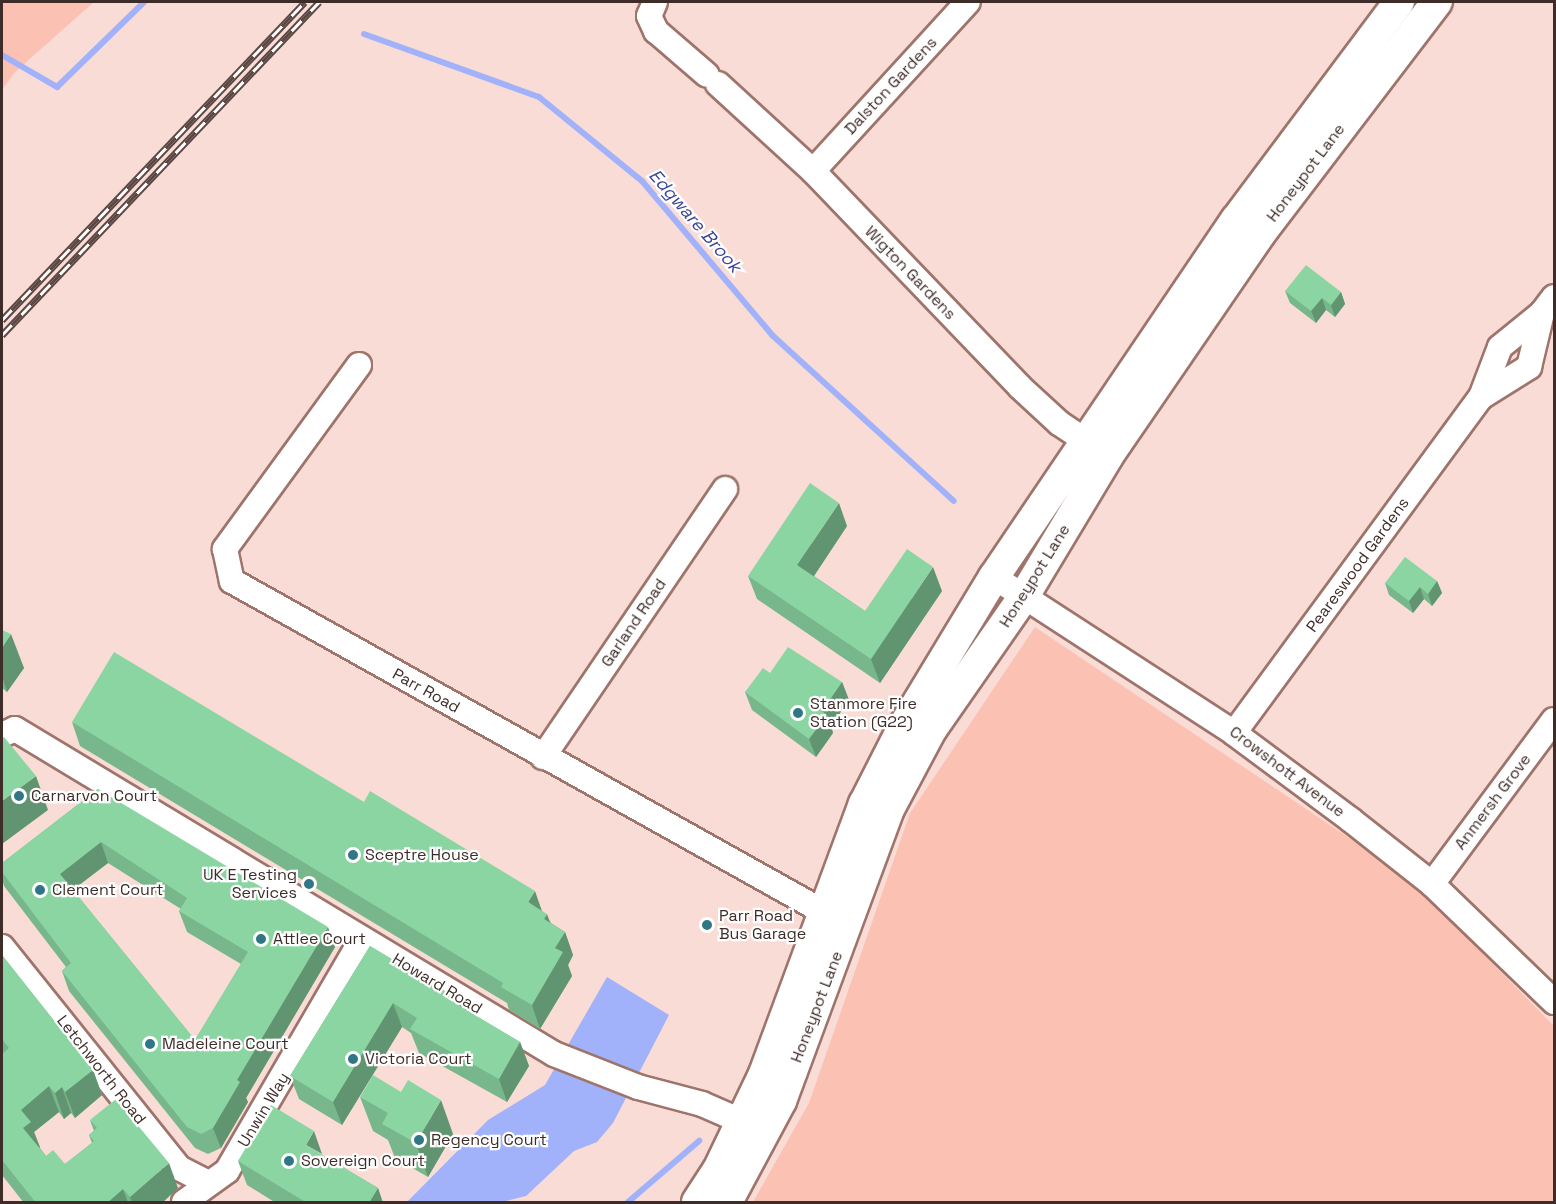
<!DOCTYPE html>
<html>
<head>
<meta charset="utf-8">
<style>
	body { margin:0 }
	#map { position:relative; width:1556px; height:1204px; overflow:hidden; background:#f9dcd6; font-family:"Space Grotesk",sans-serif }
	div>[style] { position:absolute }
	.green>* { inset:0; background:#fbc2b4 }
	.water>* { inset:0; background:#a1b2fa }
	.stream>* { height:6px; margin:-3px; padding:0 3px; transform-origin:3px; border-radius:3px; background:#a1b2fa }
	.roads { filter:drop-shadow(2px 0 #9e746b) drop-shadow(-2px 0 #9e746b) drop-shadow(0 2px #9e746b) drop-shadow(0 -2px #9e746b) }
	.minor>* { height:24px; margin:-12px; padding:0 12px; transform-origin:12px; border-radius:12px; background:#fff }
	.major>* { height:30px; margin:-15px; padding:0 15px; transform-origin:15px; border-radius:15px; background:#fff }
	.rail>* { height:7px; margin-top:-3.5px; transform-origin:0; background:repeating-linear-gradient(90deg,#fff 0 14px,#5b4743 0 28px); box-sizing:border-box; border-block:2px solid #5b4743 }
	.wall>* { inset:0; background:#78b78b }
	.shaded-wall>* { inset:0; background:#619571 }
	.building>* { inset:0; background:#8bd5a2 }
	.dots>* { width:16px; height:16px; translate:-50% -50%; box-sizing:border-box; border:3px solid #fff; border-radius:50% }
	span { translate:-50% -50%; white-space:nowrap; text-align:center; line-height:1.15; -webkit-text-stroke:4.5px #fff; paint-order:stroke }
	.street-label { font-size:16px; color:#3e2c28 }
	.poi-label { font-size:16px; color:#3e2c28 }
	.left { translate:0 -50%; text-align:left }
	.right { translate:-100% -50%; text-align:right }
	.water-label { font-size:18px; color:#3a4598; font-style:italic }
	.frame { position:absolute; inset:0; border:3px solid #3e2c28; pointer-events:none }
</style>
</head>
<body>
<div id="map">
	<div class="green">
		<div style="clip-path:polygon(2px 2px,94px 2px,15px 72px,2px 90px)"></div>
		<div style="clip-path:polygon(1035px 627px,1409px 878px,1554px 1026px,1554px 1202px,753px 1202px,809px 1103px,910px 813px)"></div>
	</div>
	<div class="water">
		<div style="clip-path:polygon(607px 977px,669px 1015px,613px 1123px,597px 1142px,574px 1151px,526px 1196px,502px 1202px,407px 1202px,488px 1120px,545px 1085px)"></div>
	</div>
	<div class="stream">
		<div style="left:364px;top:34px;width:186px;rotate:19.8deg"></div>
		<div style="left:539px;top:97px;width:133px;rotate:39.2deg"></div>
		<div style="left:642px;top:181px;width:202px;rotate:49.8deg"></div>
		<div style="left:772px;top:335px;width:246px;rotate:42.4deg"></div>
		<div style="left:2px;top:55px;width:64px;rotate:30.2deg"></div>
		<div style="left:57px;top:87px;width:122px;rotate:-44.3deg"></div>
		<div style="left:628px;top:1202px;width:94px;rotate:-40.7deg"></div>
	</div>
	<div class="roads">
		<div class="minor">
			<div style="left:655px;top:2px;width:15px;rotate:113deg"></div>
			<div style="left:649px;top:16px;width:17px;rotate:65deg"></div>
			<div style="left:656px;top:31px;width:67px;rotate:40.8deg"></div>
			<div style="left:718px;top:84px;width:129px;rotate:42.5deg"></div>
			<div style="left:813px;top:171px;width:299px;rotate:46.2deg"></div>
			<div style="left:1020px;top:387px;width:53px;rotate:42.7deg"></div>
			<div style="left:1059px;top:423px;width:50px;rotate:33.7deg"></div>
			<div style="left:813px;top:171px;width:229px;rotate:-47.5deg"></div>
			<div style="left:359px;top:365px;width:228px;rotate:126.1deg"></div>
			<div style="left:225px;top:549px;width:33px;rotate:78deg"></div>
			<div style="left:232px;top:581px;width:694px;rotate:29.22deg"></div>
			<div style="left:1481px;top:397px;width:53px;rotate:-69.2deg"></div>
			<div style="left:1500px;top:347px;width:54px;rotate:-39deg"></div>
			<div style="left:994px;top:577px;width:286px;rotate:33deg"></div>
			<div style="left:1234px;top:733px;width:146px;rotate:36.6deg"></div>
			<div style="left:1351px;top:820px;width:103px;rotate:38.3deg"></div>
			<div style="left:1432px;top:884px;width:170px;rotate:44deg"></div>
			<div style="left:1234px;top:733px;width:417px;rotate:-53.7deg"></div>
			<div style="left:1481px;top:397px;width:57px;rotate:-32deg"></div>
			<div style="left:1529px;top:367px;width:56px;rotate:-76.5deg"></div>
			<div style="left:1542px;top:313px;width:20px;rotate:-53deg"></div>
			<div style="left:2px;top:735px;width:14px;rotate:-25deg"></div>
			<div style="left:15px;top:729px;width:629px;rotate:31.09deg"></div>
			<div style="left:554px;top:1054px;width:90px;rotate:21.4deg"></div>
			<div style="left:638px;top:1087px;width:66px;rotate:14.9deg"></div>
			<div style="left:702px;top:1104px;width:60px;rotate:23.6deg"></div>
			<div style="left:543px;top:757px;width:324px;rotate:-55.8deg"></div>
			<div style="left:1432px;top:884px;width:204px;rotate:-53.4deg"></div>
			<div style="left:2px;top:947px;width:283px;rotate:51.3deg"></div>
			<div style="left:179px;top:1168px;width:33px;rotate:27deg"></div>
			<div style="left:184px;top:1202px;width:53px;rotate:-35.8deg"></div>
			<div style="left:227px;top:1171px;width:268px;rotate:-59.8deg"></div>
		</div>
		<div class="major">
			<div style="left:697px;top:1202px;width:38px;rotate:-57deg"></div>
			<div style="left:718px;top:1170px;width:106px;rotate:-64.4deg"></div>
			<div style="left:764px;top:1074px;width:288px;rotate:-69.7deg"></div>
			<div style="left:864px;top:804px;width:86px;rotate:-63.1deg"></div>
			<div style="left:903px;top:727px;width:175px;rotate:-58.8deg"></div>
			<div style="left:994px;top:577px;width:431px;rotate:-55.9deg"></div>
			<div style="left:1236px;top:220px;width:272px;rotate:-53.2deg"></div>
			<div style="left:727px;top:1202px;width:115px;rotate:-61.9deg"></div>
			<div style="left:781px;top:1101px;width:309px;rotate:-69.7deg"></div>
			<div style="left:888px;top:811px;width:92px;rotate:-62deg"></div>
			<div style="left:931px;top:730px;width:163px;rotate:-55.2deg"></div>
			<div style="left:1024px;top:596px;width:163px;rotate:-59deg"></div>
			<div style="left:1108px;top:456px;width:269px;rotate:-55.6deg"></div>
			<div style="left:1260px;top:234px;width:292px;rotate:-52.7deg"></div>
		</div>
	</div>
	<div class="rail">
		<div style="left:2px;top:320px;width:439px;rotate:-46.4deg"></div>
		<div style="left:2px;top:335px;width:460px;rotate:-46.4deg"></div>
	</div>
	<div class="wall">
		<div style="clip-path:polygon(1285px 291px,1341px 292px,1345px 304px,1335px 317px,1326px 310px,1316px 323px,1290px 303px)"></div>
		<div style="clip-path:polygon(847px 526px,814px 576px,865px 611px,942px 591px,880px 683px,757px 599px,748px 576px)"></div>
		<div style="clip-path:polygon(1437px 581px,1442px 593px,1432px 606px,1424px 599px,1413px 613px,1389px 595px,1385px 583px)"></div>
		<div style="clip-path:polygon(2px 630px,24px 668px,7px 692px,2px 688px)"></div>
		<div style="clip-path:polygon(770px 673px,842px 682px,849px 700px,831px 726px,833px 733px,816px 757px,752px 710px,745px 692px)"></div>
		<div style="clip-path:polygon(72px 722px,542px 911px,551px 923px,565px 932px,573px 955px,568px 965px,572px 976px,540px 1029px,509px 1010px,507px 1003px,80px 746px)"></div>
		<div style="clip-path:polygon(evenodd,98px 789px,335px 947px,246px 1098px,248px 1102px,221px 1148px,208px 1154px,195px 1148px,69px 991px,62px 971px,66px 967px,4px 886px,2px 879px,2px 863px,98px 789px,108px 863px,181px 909px,179px 911px,187px 932px,241px 964px,195px 1040px,73px 890px,108px 863px)"></div>
		<div style="clip-path:polygon(370px 946px,463px 1002px,466px 1010px,520px 1042px,529px 1066px,507px 1102px,419px 1053px,411px 1033px,402px 1027px,342px 1125px,299px 1099px,290px 1076px)"></div>
		<div style="clip-path:polygon(2px 955px,93px 1070px,102px 1095px,75px 1118px,71px 1113px,64px 1119px,59px 1112px,34px 1132px,40px 1148px,46px 1156px,65px 1164px,92px 1143px,89px 1135px,94px 1131px,90px 1120px,178px 1188px,162px 1203px,24px 1203px,2px 1175px)"></div>
		<div style="clip-path:polygon(360px 1097px,453px 1134px,428px 1177px,395px 1158px,388px 1140px,373px 1131px)"></div>
		<div style="clip-path:polygon(322px 1155px,378px 1188px,383px 1203px,276px 1203px,247px 1185px,238px 1161px)"></div>
	</div>
	<div class="shaded-wall">
		<div style="clip-path:polygon(1341px 292px,1345px 304px,1335px 317px,1331px 305px)"></div>
		<div style="clip-path:polygon(1322px 298px,1326px 310px,1316px 323px,1311px 311px)"></div>
		<div style="clip-path:polygon(839px 503px,847px 526px,806px 588px,797px 565px)"></div>
		<div style="clip-path:polygon(933px 567px,942px 591px,880px 683px,871px 659px)"></div>
		<div style="clip-path:polygon(1437px 581px,1442px 593px,1432px 606px,1428px 594px)"></div>
		<div style="clip-path:polygon(1420px 587px,1424px 599px,1413px 613px,1409px 601px)"></div>
		<div style="clip-path:polygon(11px 634px,24px 668px,7px 692px,2px 676px,2px 648px)"></div>
		<div style="clip-path:polygon(842px 682px,849px 700px,831px 726px,833px 733px,816px 757px,809px 739px,822px 711px)"></div>
		<div style="clip-path:polygon(36px 776px,48px 810px,2px 844px,2px 801px)"></div>
		<div style="clip-path:polygon(101px 842px,108px 863px,67px 894px,60px 874px)"></div>
		<div style="clip-path:polygon(535px 891px,543px 914px,528px 902px)"></div>
		<div style="clip-path:polygon(547px 914px,556px 938px,544px 919px)"></div>
		<div style="clip-path:polygon(328px 927px,335px 947px,246px 1098px,248px 1102px,221px 1148px,213px 1128px,237px 1080px)"></div>
		<div style="clip-path:polygon(565px 932px,573px 955px,568px 965px,572px 976px,540px 1029px,532px 1005px,555px 948px)"></div>
		<div style="clip-path:polygon(463px 1002px,472px 1025px,460px 1006px)"></div>
		<div style="clip-path:polygon(393px 1003px,402px 1027px,342px 1125px,333px 1102px)"></div>
		<div style="clip-path:polygon(520px 1042px,529px 1066px,507px 1102px,499px 1079px)"></div>
		<div style="clip-path:polygon(93px 1070px,102px 1095px,75px 1118px,65px 1092px)"></div>
		<div style="clip-path:polygon(49px 1086px,59px 1112px,34px 1132px,40px 1147px,33px 1153px,23px 1128px,21px 1110px)"></div>
		<div style="clip-path:polygon(62px 1087px,71px 1113px,64px 1119px,55px 1093px)"></div>
		<div style="clip-path:polygon(441px 1100px,453px 1134px,428px 1177px,416px 1143px)"></div>
		<div style="clip-path:polygon(314px 1131px,322px 1154px,306px 1145px)"></div>
		<div style="clip-path:polygon(169px 1163px,178px 1188px,162px 1203px,132px 1203px,130px 1197px)"></div>
		<div style="clip-path:polygon(378px 1188px,383px 1203px,369px 1203px)"></div>
		<div style="clip-path:polygon(123px 1189px,128px 1203px,107px 1203px)"></div>
	</div>
	<div class="building">
		<div style="clip-path:polygon(1306px 265px,1341px 292px,1331px 305px,1322px 298px,1311px 311px,1285px 291px)"></div>
		<div style="clip-path:polygon(810px 483px,839px 503px,797px 565px,865px 611px,907px 549px,933px 567px,871px 659px,748px 576px)"></div>
		<div style="clip-path:polygon(1405px 557px,1437px 581px,1428px 594px,1420px 587px,1409px 601px,1385px 583px)"></div>
		<div style="clip-path:polygon(2px 630px,11px 634px,2px 648px)"></div>
		<div style="clip-path:polygon(788px 647px,842px 682px,822px 711px,827px 715px,809px 739px,745px 692px,763px 668px,770px 673px)"></div>
		<div style="clip-path:polygon(114px 652px,364px 802px,370px 791px,535px 891px,528px 902px,547px 914px,544px 919px,565px 932px,555px 948px,563px 952px,532px 1005px,501px 987px,503px 983px,72px 722px)"></div>
		<div style="clip-path:polygon(4px 737px,36px 776px,2px 801px,2px 739px)"></div>
		<div style="clip-path:polygon(evenodd,98px 789px,328px 927px,237px 1080px,240px 1082px,213px 1128px,201px 1134px,187px 1127px,62px 971px,71px 963px,2px 872px,2px 863px,98px 789px,101px 842px,187px 898px,179px 911px,248px 952px,195px 1040px,60px 874px,101px 842px)"></div>
		<div style="clip-path:polygon(370px 946px,463px 1002px,460px 1006px,520px 1042px,499px 1079px,410px 1029px,417px 1018px,393px 1003px,333px 1102px,290px 1076px)"></div>
		<div style="clip-path:polygon(2px 955px,93px 1070px,65px 1092px,62px 1087px,55px 1093px,49px 1086px,21px 1110px,31px 1122px,23px 1128px,46px 1156px,53px 1150px,65px 1164px,94px 1141px,89px 1135px,97px 1128px,90px 1120px,116px 1099px,169px 1163px,130px 1197px,123px 1189px,107px 1203px,36px 1203px,2px 1160px,2px 1054px,9px 1048px,2px 1039px)"></div>
		<div style="clip-path:polygon(373px 1075px,401px 1092px,408px 1080px,441px 1100px,416px 1143px,382px 1124px,388px 1113px,360px 1097px)"></div>
		<div style="clip-path:polygon(271px 1105px,314px 1131px,306px 1145px,378px 1188px,369px 1203px,307px 1203px,238px 1161px)"></div>
	</div>
	<div class="dots">
		<div style="left:798px;top:713px;background:#317684"></div>
		<div style="left:19px;top:796px;background:#317684"></div>
		<div style="left:353px;top:855px;background:#317684"></div>
		<div style="left:309px;top:884px;background:#317684"></div>
		<div style="left:40px;top:890px;background:#317684"></div>
		<div style="left:707px;top:925px;background:#317684"></div>
		<div style="left:261px;top:939px;background:#317684"></div>
		<div style="left:150px;top:1044px;background:#317684"></div>
		<div style="left:353px;top:1059px;background:#317684"></div>
		<div style="left:419px;top:1140px;background:#317684"></div>
		<div style="left:289px;top:1161px;background:#317684"></div>
	</div>
	<div class="street-label">
		<span style="left:891px;top:86px;rotate:-47deg">Dalston Gardens</span>
		<span style="left:1306px;top:173px;rotate:-53deg">Honeypot Lane</span>
		<span style="left:910px;top:273px;rotate:46deg">Wigton Gardens</span>
		<span style="left:1358px;top:565px;rotate:-54deg">Peareswood Gardens</span>
		<span style="left:1035px;top:576px;rotate:-58deg">Honeypot Lane</span>
		<span style="left:634px;top:623px;rotate:-56deg">Garland Road</span>
		<span style="left:426px;top:691px;rotate:29deg">Parr Road</span>
		<span style="left:1287px;top:772px;rotate:37deg">Crowshott Avenue</span>
		<span style="left:1493px;top:802px;rotate:-53deg">Anmersh Grove</span>
		<span style="left:437px;top:984px;rotate:31deg">Howard Road</span>
		<span style="left:817px;top:1007px;rotate:-69deg">Honeypot Lane</span>
		<span style="left:101px;top:1070px;rotate:52deg">Letchworth Road</span>
		<span style="left:264px;top:1110px;rotate:-59deg">Unwin Way</span>
	</div>
	<div class="poi-label">
		<span class="left" style="left:810px;top:713px">Stanmore Fire<br>Station (G22)</span>
		<span class="left" style="left:31px;top:796px">Carnarvon Court</span>
		<span class="left" style="left:365px;top:855px">Sceptre House</span>
		<span class="right" style="left:297px;top:884px">UK E Testing<br>Services</span>
		<span class="left" style="left:52px;top:890px">Clement Court</span>
		<span class="left" style="left:719px;top:925px">Parr Road<br>Bus Garage</span>
		<span class="left" style="left:273px;top:939px">Attlee Court</span>
		<span class="left" style="left:162px;top:1044px">Madeleine Court</span>
		<span class="left" style="left:365px;top:1059px">Victoria Court</span>
		<span class="left" style="left:431px;top:1140px">Regency Court</span>
		<span class="left" style="left:301px;top:1161px">Sovereign Court</span>
	</div>
	<div class="water-label">
		<span style="left:695px;top:221px;rotate:49deg">Edgware Brook</span>
	</div>
	<div class="frame"></div>
</div>
</body>
</html>
